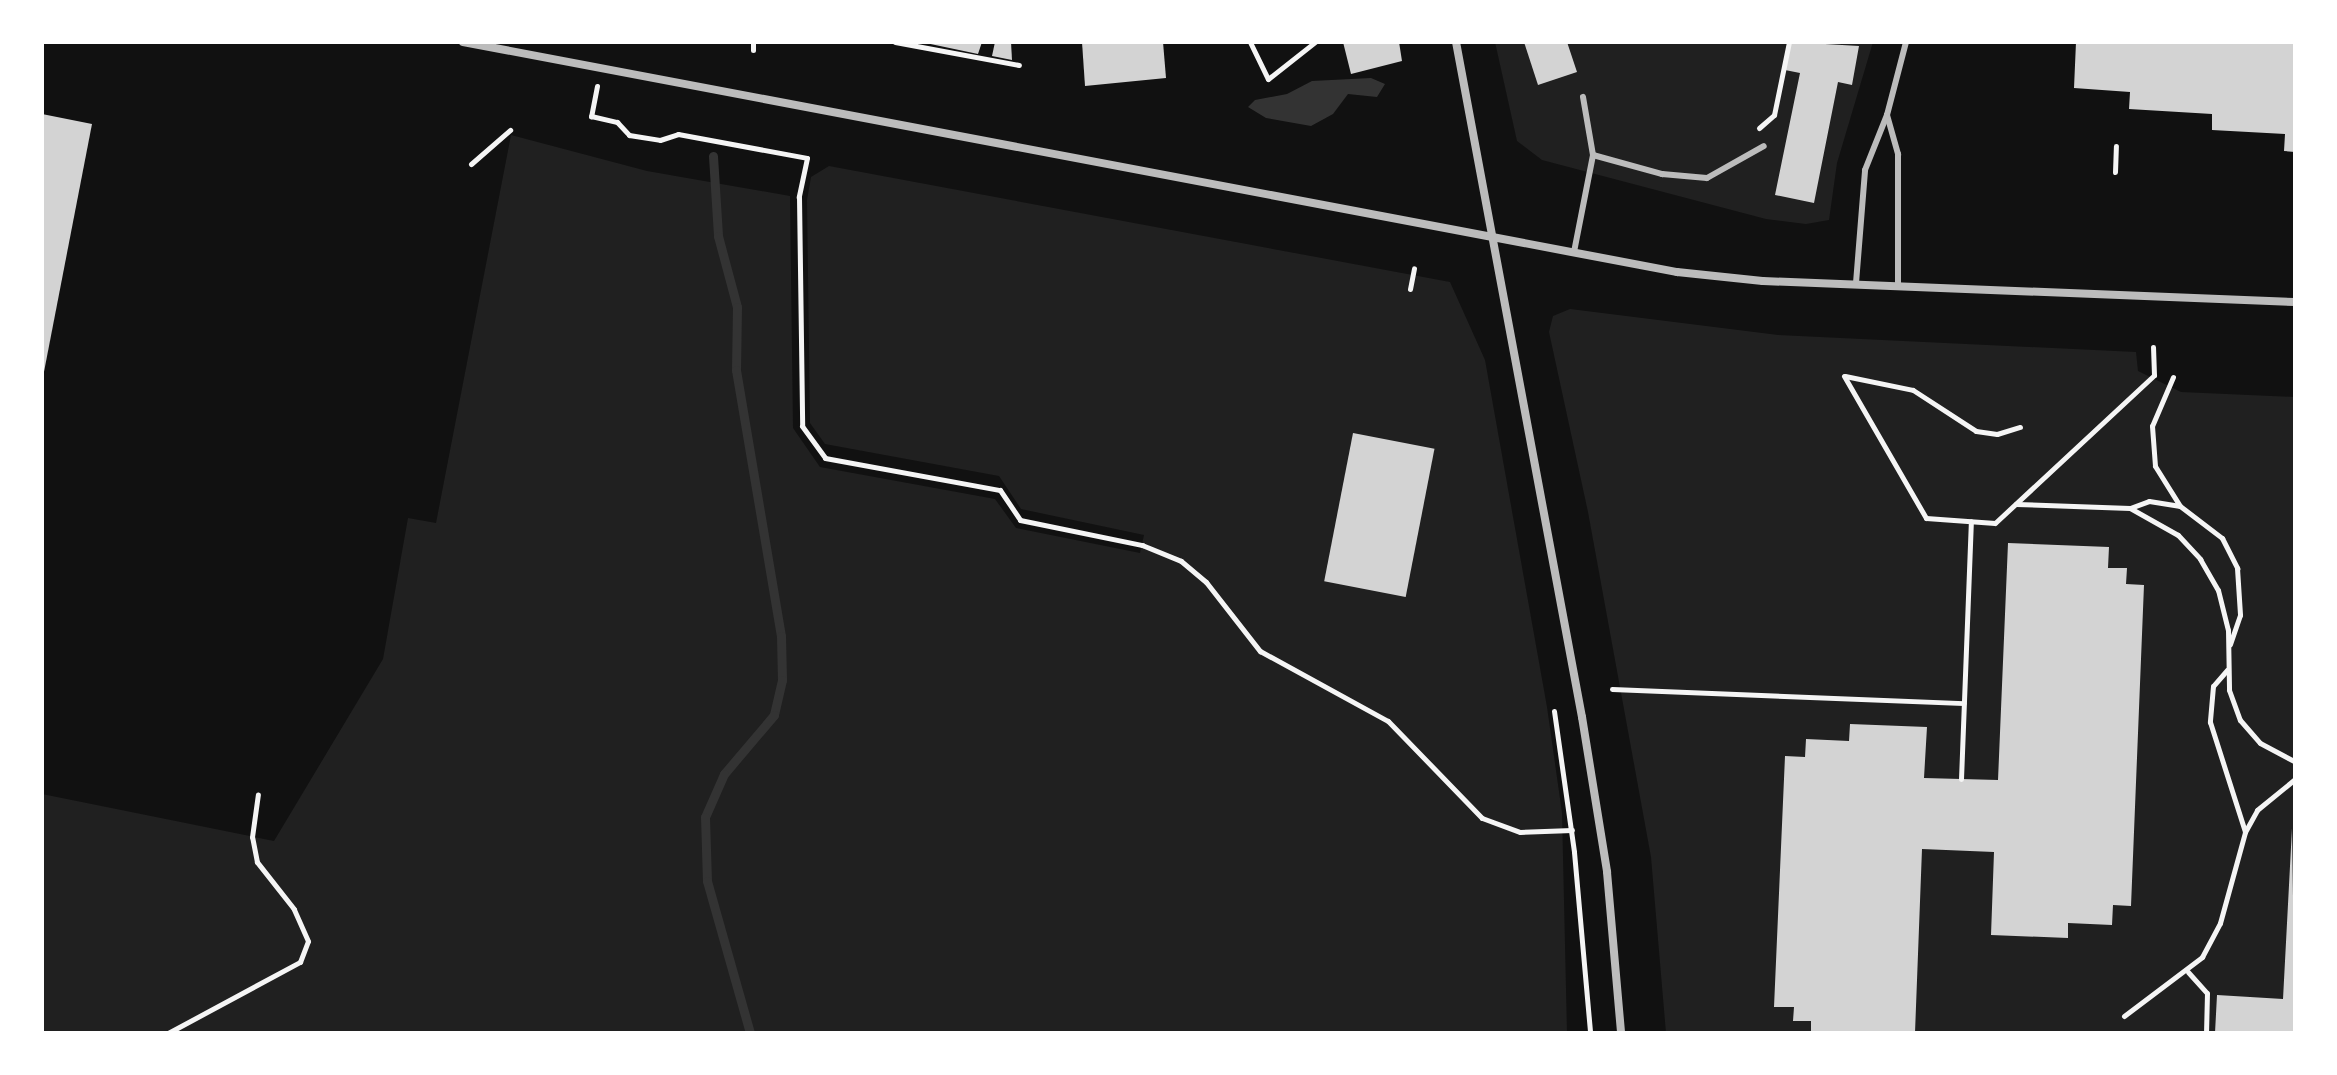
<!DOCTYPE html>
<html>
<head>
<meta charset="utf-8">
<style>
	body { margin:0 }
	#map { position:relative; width:2337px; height:1075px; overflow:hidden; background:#111; font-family:"Space Grotesk",sans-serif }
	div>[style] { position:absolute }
	.green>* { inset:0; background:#202020 }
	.water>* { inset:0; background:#333 }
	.stream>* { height:9px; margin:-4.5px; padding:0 4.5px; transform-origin:4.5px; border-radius:4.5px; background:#333 }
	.building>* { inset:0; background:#d3d3d3; transform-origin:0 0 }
	.path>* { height:5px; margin:-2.5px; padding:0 2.5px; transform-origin:2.5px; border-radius:2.5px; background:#f5f5f5 }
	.service>* { height:6px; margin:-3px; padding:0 3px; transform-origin:3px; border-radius:3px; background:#bcbcbc }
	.minor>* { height:8px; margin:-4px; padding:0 4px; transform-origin:4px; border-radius:4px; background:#bcbcbc }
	span { translate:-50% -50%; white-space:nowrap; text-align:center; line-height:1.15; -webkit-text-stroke:6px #fff; paint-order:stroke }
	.frame { position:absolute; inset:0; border:44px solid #fff; pointer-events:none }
</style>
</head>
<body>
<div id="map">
	<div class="green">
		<div style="clip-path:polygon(1495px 42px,1873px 42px,1837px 163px,1829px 220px,1806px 224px,1766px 219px,1542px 160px,1517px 141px)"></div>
		<div style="clip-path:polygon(511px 135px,647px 171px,790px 196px,793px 428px,820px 467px,995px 499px,1016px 528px,1140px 553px,1144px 535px,1021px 509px,999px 476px,825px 444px,810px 423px,807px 200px,811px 177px,829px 166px,1450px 282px,1485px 360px,1547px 707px,1562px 813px,1567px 1033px,42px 1033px,42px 794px,274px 841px,383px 659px,408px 518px,436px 523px)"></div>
		<div style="clip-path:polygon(1570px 309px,1778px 335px,2136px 352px,2138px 371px,2181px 392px,2295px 397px,2295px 1033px,1666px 1033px,1651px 857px,1588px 512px,1549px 332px,1553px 316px)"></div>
	</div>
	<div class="water">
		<div style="clip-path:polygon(1371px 78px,1385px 84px,1377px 97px,1348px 94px,1333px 114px,1311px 126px,1266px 118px,1248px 107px,1255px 100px,1287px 94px,1312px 81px)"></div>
	</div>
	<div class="stream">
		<div style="left:713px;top:156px;width:80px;rotate:86.4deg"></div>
		<div style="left:718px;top:236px;width:73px;rotate:75deg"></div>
		<div style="left:737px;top:307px;width:63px;rotate:90.9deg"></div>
		<div style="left:736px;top:370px;width:270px;rotate:80.4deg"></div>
		<div style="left:781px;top:636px;width:44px;rotate:88.7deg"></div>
		<div style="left:782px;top:680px;width:36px;rotate:103deg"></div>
		<div style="left:774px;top:715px;width:77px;rotate:130.3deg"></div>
		<div style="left:724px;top:774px;width:47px;rotate:113.8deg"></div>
		<div style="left:705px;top:817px;width:64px;rotate:88.2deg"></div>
		<div style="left:707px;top:881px;width:158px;rotate:74.2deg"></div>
	</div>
	<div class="building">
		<div style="clip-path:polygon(921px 42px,982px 42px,978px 54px)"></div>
		<div style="clip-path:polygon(995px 42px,1011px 42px,1012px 60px,992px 56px)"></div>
		<div style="clip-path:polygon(1082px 42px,1163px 42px,1166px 78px,1085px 86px)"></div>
		<div style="clip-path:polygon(1343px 42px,1399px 42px,1402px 61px,1351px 74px)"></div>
		<div style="clip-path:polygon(1524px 42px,1567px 42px,1577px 72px,1538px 85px)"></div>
		<div style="clip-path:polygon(1791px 42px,1859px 46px,1852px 85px,1838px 82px,1814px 203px,1775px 195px,1800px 73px,1785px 70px)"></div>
		<div style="clip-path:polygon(2076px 42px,2295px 42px,2295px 152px,2284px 151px,2285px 134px,2212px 130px,2212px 114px,2129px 109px,2130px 92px,2074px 88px)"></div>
		<div style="clip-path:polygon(42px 114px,92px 124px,43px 377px,42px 377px)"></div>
		<div style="left:1353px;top:433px;width:83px;height:151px;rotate:11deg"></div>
		<div style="clip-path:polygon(2008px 543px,2109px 547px,2108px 568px,2127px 568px,2126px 584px,2144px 585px,2131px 906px,2113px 905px,2112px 925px,2068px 923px,2068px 938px,1991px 935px,1994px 852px,1922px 849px,1915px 1033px,1811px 1033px,1811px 1021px,1793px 1021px,1794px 1007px,1774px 1007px,1785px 756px,1805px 757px,1806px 739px,1849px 741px,1850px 724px,1927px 727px,1924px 778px,1998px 780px)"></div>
		<div style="clip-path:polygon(2292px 828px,2295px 1033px,2215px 1033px,2217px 995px,2283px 999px)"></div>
	</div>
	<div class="path">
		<div style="left:753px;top:42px;width:8px;rotate:90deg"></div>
		<div style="left:895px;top:42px;width:126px;rotate:10.5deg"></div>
		<div style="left:1250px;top:42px;width:41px;rotate:64.1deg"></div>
		<div style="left:1268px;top:79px;width:60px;rotate:-38.2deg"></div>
		<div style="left:597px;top:86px;width:31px;rotate:101deg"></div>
		<div style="left:591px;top:116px;width:27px;rotate:13deg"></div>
		<div style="left:617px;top:122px;width:18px;rotate:47deg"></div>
		<div style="left:629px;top:135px;width:31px;rotate:9deg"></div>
		<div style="left:660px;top:140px;width:19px;rotate:-18deg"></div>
		<div style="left:678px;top:134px;width:131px;rotate:10.5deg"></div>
		<div style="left:807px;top:158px;width:40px;rotate:102deg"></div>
		<div style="left:799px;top:197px;width:229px;rotate:89.2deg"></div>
		<div style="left:802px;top:426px;width:39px;rotate:54deg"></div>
		<div style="left:825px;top:458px;width:178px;rotate:10.4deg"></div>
		<div style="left:1000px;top:490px;width:36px;rotate:56deg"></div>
		<div style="left:1020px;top:520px;width:125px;rotate:11.6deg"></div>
		<div style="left:1142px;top:545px;width:42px;rotate:22.3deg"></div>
		<div style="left:1181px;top:561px;width:33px;rotate:40deg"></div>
		<div style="left:1206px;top:582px;width:88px;rotate:52deg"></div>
		<div style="left:1260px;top:651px;width:146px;rotate:28.7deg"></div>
		<div style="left:1388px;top:721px;width:135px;rotate:45.9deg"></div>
		<div style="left:1482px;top:818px;width:40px;rotate:20.2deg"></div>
		<div style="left:1520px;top:832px;width:52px;rotate:-2.2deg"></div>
		<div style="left:1759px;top:128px;width:20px;rotate:-41deg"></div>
		<div style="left:1774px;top:115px;width:75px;rotate:-78.4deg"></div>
		<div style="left:471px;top:164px;width:52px;rotate:-41.1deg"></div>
		<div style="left:2115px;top:172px;width:26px;rotate:-88deg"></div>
		<div style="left:1410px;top:289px;width:21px;rotate:-79deg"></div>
		<div style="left:1844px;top:376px;width:164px;rotate:60deg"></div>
		<div style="left:1926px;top:518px;width:69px;rotate:4.1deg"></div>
		<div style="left:1995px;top:523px;width:217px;rotate:-42.9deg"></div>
		<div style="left:2154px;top:375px;width:28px;rotate:-92deg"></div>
		<div style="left:1845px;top:376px;width:69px;rotate:11.6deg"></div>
		<div style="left:1913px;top:390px;width:75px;rotate:33.1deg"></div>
		<div style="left:1976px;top:431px;width:21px;rotate:8deg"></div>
		<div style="left:1997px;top:434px;width:24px;rotate:-17deg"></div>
		<div style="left:2173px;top:377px;width:53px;rotate:113.2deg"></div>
		<div style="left:2152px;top:426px;width:40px;rotate:85.7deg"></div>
		<div style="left:2155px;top:466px;width:47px;rotate:58deg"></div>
		<div style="left:2180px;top:506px;width:53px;rotate:37.3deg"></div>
		<div style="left:2222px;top:538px;width:34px;rotate:63deg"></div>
		<div style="left:2237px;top:568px;width:47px;rotate:86.3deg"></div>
		<div style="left:2240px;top:615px;width:31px;rotate:109deg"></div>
		<div style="left:2016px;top:504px;width:114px;rotate:2deg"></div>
		<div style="left:2130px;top:508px;width:55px;rotate:29.4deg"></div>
		<div style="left:2178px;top:535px;width:33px;rotate:47deg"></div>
		<div style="left:2200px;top:559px;width:36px;rotate:60deg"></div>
		<div style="left:2218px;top:590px;width:41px;rotate:76deg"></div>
		<div style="left:2228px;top:630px;width:60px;rotate:89deg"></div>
		<div style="left:2229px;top:690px;width:32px;rotate:70deg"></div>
		<div style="left:2240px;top:720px;width:30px;rotate:49deg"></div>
		<div style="left:2260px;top:743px;width:40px;rotate:28deg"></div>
		<div style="left:2130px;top:508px;width:20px;rotate:-20deg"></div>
		<div style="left:2149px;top:501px;width:30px;rotate:9deg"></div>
		<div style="left:2227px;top:670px;width:21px;rotate:131deg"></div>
		<div style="left:2213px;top:686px;width:36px;rotate:95deg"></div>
		<div style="left:2210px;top:722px;width:115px;rotate:72.3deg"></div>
		<div style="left:1612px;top:689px;width:352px;rotate:2.3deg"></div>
		<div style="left:1554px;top:711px;width:142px;rotate:81.9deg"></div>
		<div style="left:1574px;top:852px;width:182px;rotate:84.9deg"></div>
		<div style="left:1961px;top:779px;width:258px;rotate:-87.8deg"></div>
		<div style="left:2188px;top:972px;width:28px;rotate:48deg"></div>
		<div style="left:2207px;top:993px;width:40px;rotate:91.4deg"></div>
		<div style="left:2124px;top:1016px;width:98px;rotate:-37.1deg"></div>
		<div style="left:2202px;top:957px;width:38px;rotate:-62deg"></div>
		<div style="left:2220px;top:923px;width:94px;rotate:-74.6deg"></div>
		<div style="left:2245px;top:832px;width:25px;rotate:-61deg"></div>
		<div style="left:2257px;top:810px;width:49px;rotate:-39.2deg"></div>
		<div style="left:168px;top:1033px;width:150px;rotate:-28.3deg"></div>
		<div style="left:300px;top:962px;width:22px;rotate:-69deg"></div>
		<div style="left:308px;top:941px;width:35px;rotate:-114deg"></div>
		<div style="left:294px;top:909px;width:60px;rotate:-128.2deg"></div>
		<div style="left:257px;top:862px;width:25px;rotate:-101deg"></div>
		<div style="left:252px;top:837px;width:43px;rotate:-82.1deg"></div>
		<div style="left:2131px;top:1033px;width:10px"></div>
	</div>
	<div class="service">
		<div style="left:1887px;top:115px;width:41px;rotate:74.2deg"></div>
		<div style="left:1898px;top:154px;width:131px;rotate:90deg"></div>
		<div style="left:1593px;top:155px;width:72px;rotate:15.4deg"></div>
		<div style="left:1662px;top:174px;width:45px;rotate:5.1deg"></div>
		<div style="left:1707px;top:178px;width:65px;rotate:-29.3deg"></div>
		<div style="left:1574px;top:252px;width:99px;rotate:-78.9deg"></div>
		<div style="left:1593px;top:155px;width:59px;rotate:-99.8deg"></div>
		<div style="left:1856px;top:283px;width:113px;rotate:-85.4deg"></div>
		<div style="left:1865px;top:170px;width:59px;rotate:-68.2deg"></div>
		<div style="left:1887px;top:115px;width:75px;rotate:-75.4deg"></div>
	</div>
	<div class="minor">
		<div style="left:463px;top:42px;width:1236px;rotate:10.73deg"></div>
		<div style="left:1677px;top:272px;width:86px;rotate:6deg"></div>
		<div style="left:1763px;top:281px;width:532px;rotate:2.26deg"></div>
		<div style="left:1456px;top:42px;width:687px;rotate:79.43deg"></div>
		<div style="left:1582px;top:717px;width:157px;rotate:80.8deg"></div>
		<div style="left:1607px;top:872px;width:162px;rotate:85deg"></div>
	</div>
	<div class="frame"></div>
</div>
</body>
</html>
